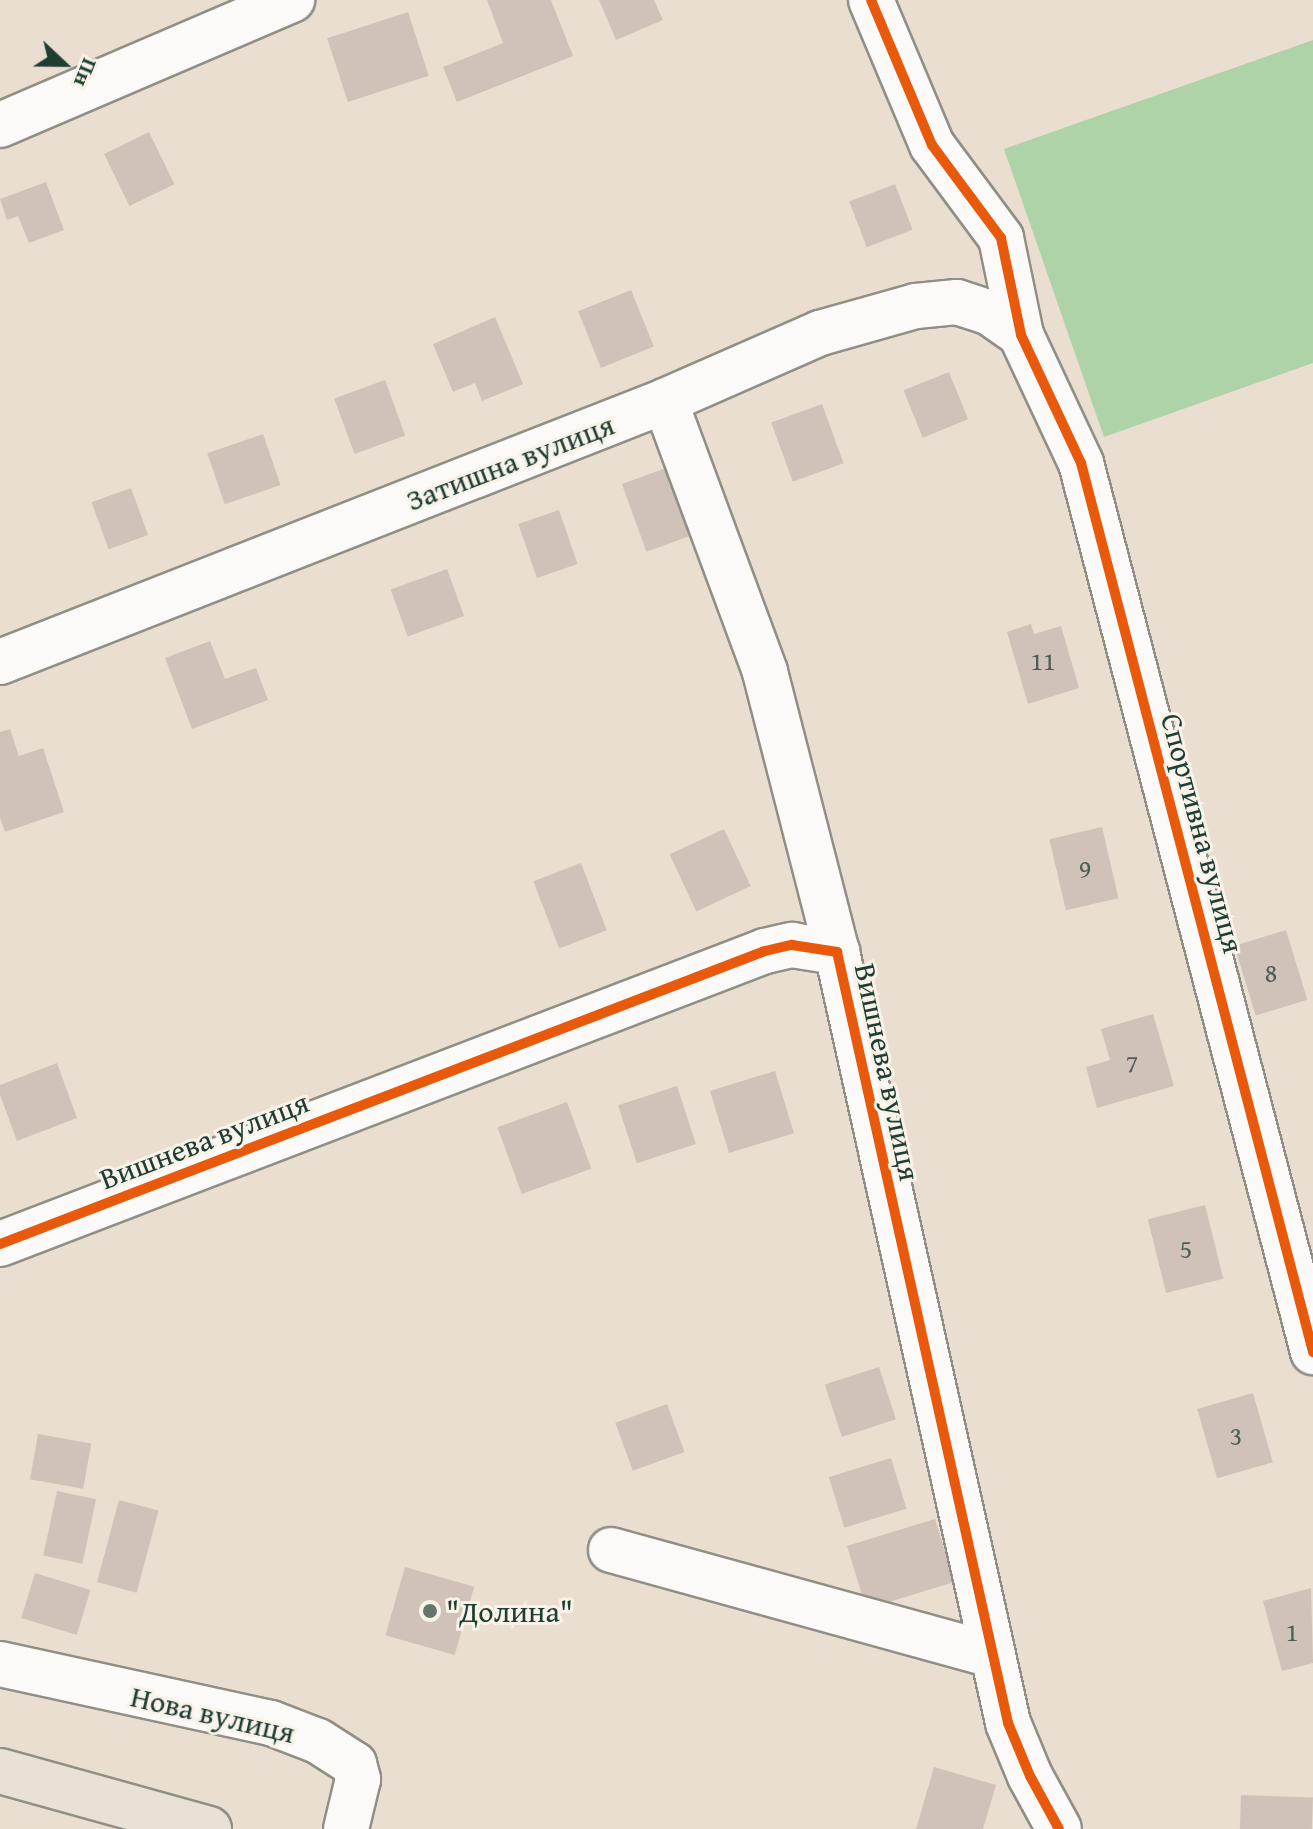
<!DOCTYPE html>
<html>
<head>
<meta charset="utf-8">
<style>
	body { margin:0 }
	#map { position:relative; width:1313px; height:1829px; overflow:hidden; background:#eaded0; font-family:"Gentium Book Plus",serif }
	div>[style] { position:absolute }
	.green>* { inset:0; background:#afd3a8 }
	.building>* { inset:0; background:#d1c2b9; transform-origin:0 0 }
	.roads { filter:drop-shadow(2px 0 #908f86) drop-shadow(-2px 0 #908f86) drop-shadow(0 2px #908f86) drop-shadow(0 -2px #908f86) }
	.minor>* { height:44px; margin:-22px; padding:0 22px; transform-origin:22px; border-radius:22px; background:#fcfaf8 }
	.major>* { height:44px; margin:-22px; padding:0 22px; transform-origin:22px; border-radius:22px; background:#e9e1d5 }
	.cycleway>* { height:10px; margin:-5px; padding:0 5px; transform-origin:5px; border-radius:5px; background:#e8590c }
	.dots>* { width:22px; height:22px; translate:-50% -50%; box-sizing:border-box; border:4px solid #f7f3e8; border-radius:50% }
	span { translate:-50% -50%; white-space:nowrap; text-align:center; line-height:1.15; -webkit-text-stroke:6px #f7f3e8; paint-order:stroke }
	.number-label { font-size:26px; color:#4c5e55 }
	.number-label span { -webkit-text-stroke-width:0 }
	.street-label { font-size:30px; color:#1f3d34 }
	.poi-label { font-size:30px; color:#1f3d34 }
	.left { translate:0 -50%; text-align:left }
	.north { position:absolute; left:24px; top:24px; width:80px; height:80px; -webkit-text-stroke:6px #f7f3e8; paint-order:stroke; rotate:112deg; font-size:22px; font-weight:700; line-height:32px; text-align:center; color:#1f3d34 }
	.north::after { content:''; display:block; margin:auto; width:28px; height:36px; background:#1f3d34; clip-path:polygon(50% 0,100% 100%,50% 72%,0 100%) }
</style>
</head>
<body>
<div id="map">
	<div class="green">
		<div style="clip-path:polygon(1313px 40px,1313px 363px,1104px 437px,1004px 149px)"></div>
	</div>
	<div class="building">
		<div style="clip-path:polygon(487px 0,551px 0,573px 56px,457px 102px,443px 67px,503px 43px)"></div>
		<div style="clip-path:polygon(599px 0,654px 0,663px 20px,616px 40px)"></div>
		<div style="left:408px;top:12px;width:67px;height:85px;rotate:72deg"></div>
		<div style="left:149px;top:132px;width:58px;height:50px;rotate:64deg"></div>
		<div style="clip-path:polygon(46px 182px,64px 230px,29px 243px,18px 216px,7px 220px,0 199px)"></div>
		<div style="left:895px;top:184px;width:49px;height:49px;rotate:69deg"></div>
		<div style="left:631px;top:290px;width:61px;height:57px;rotate:68deg"></div>
		<div style="clip-path:polygon(495px 317px,523px 384px,482px 401px,475px 383px,453px 392px,433px 344px)"></div>
		<div style="left:949px;top:372px;width:51px;height:49px;rotate:68deg"></div>
		<div style="left:385px;top:380px;width:59px;height:54px;rotate:70deg"></div>
		<div style="left:822px;top:404px;width:63px;height:54px;rotate:70deg"></div>
		<div style="left:263px;top:434px;width:54px;height:59px;rotate:71deg"></div>
		<div style="left:666px;top:468px;width:72px;height:47px;rotate:70deg"></div>
		<div style="left:131px;top:488px;width:50px;height:42px;rotate:70deg"></div>
		<div style="left:559px;top:510px;width:57px;height:43px;rotate:71deg"></div>
		<div style="left:447px;top:569px;width:50px;height:60px;rotate:70deg"></div>
		<div style="clip-path:polygon(1031px 624px,1034px 634px,1061px 626px,1079px 688px,1028px 704px,1007px 632px)"></div>
		<div style="clip-path:polygon(210px 641px,225px 679px,256px 668px,268px 700px,192px 729px,165px 658px)"></div>
		<div style="clip-path:polygon(10px 729px,19px 756px,43px 748px,64px 812px,5px 832px,0 818px,0 732px)"></div>
		<div style="left:1102px;top:827px;width:73px;height:54px;rotate:77deg"></div>
		<div style="left:724px;top:829px;width:63px;height:60px;rotate:65deg"></div>
		<div style="left:581px;top:863px;width:72px;height:51px;rotate:69deg"></div>
		<div style="left:1286px;top:930px;width:73px;height:54px;rotate:73deg"></div>
		<div style="clip-path:polygon(1153px 1014px,1174px 1086px,1097px 1108px,1086px 1067px,1110px 1060px,1101px 1029px)"></div>
		<div style="clip-path:polygon(57px 1063px,77px 1118px,17px 1141px,0 1095px,0 1085px)"></div>
		<div style="left:775px;top:1071px;width:65px;height:68px;rotate:73deg"></div>
		<div style="left:677px;top:1086px;width:61px;height:62px;rotate:72deg"></div>
		<div style="left:567px;top:1102px;width:71px;height:74px;rotate:70deg"></div>
		<div style="left:1205px;top:1205px;width:76px;height:59px;rotate:76deg"></div>
		<div style="left:879px;top:1367px;width:55px;height:57px;rotate:72deg"></div>
		<div style="left:1253px;top:1393px;width:72px;height:58px;rotate:74deg"></div>
		<div style="left:667px;top:1404px;width:51px;height:55px;rotate:70deg"></div>
		<div style="left:38px;top:1434px;width:54px;height:46px;rotate:10deg"></div>
		<div style="left:891px;top:1458px;width:53px;height:65px;rotate:73deg"></div>
		<div style="left:57px;top:1491px;width:40px;height:66px;rotate:12deg"></div>
		<div style="left:119px;top:1500px;width:41px;height:85px;rotate:15deg"></div>
		<div style="left:935px;top:1519px;width:66px;height:92px;rotate:73deg"></div>
		<div style="left:405px;top:1567px;width:72px;height:71px;rotate:16deg"></div>
		<div style="left:35px;top:1573px;width:58px;height:47px;rotate:17deg"></div>
		<div style="clip-path:polygon(1311px 1588px,1313px 1663px,1282px 1671px,1263px 1601px)"></div>
		<div style="clip-path:polygon(934px 1767px,996px 1785px,983px 1829px,916px 1829px)"></div>
		<div style="left:1241px;top:1795px;width:72px;height:34px;rotate:2deg"></div>
	</div>
	<div class="roads">
		<div class="minor">
			<div style="left:871px;top:0;width:157px;rotate:67.2deg"></div>
			<div style="left:932px;top:145px;width:116px;rotate:53.4deg"></div>
			<div style="left:1001px;top:238px;width:99px;rotate:78.3deg"></div>
			<div style="left:1021px;top:335px;width:141px;rotate:64.9deg"></div>
			<div style="left:1081px;top:463px;width:919px;rotate:75.37deg"></div>
			<div style="left:0;top:125px;width:318px;rotate:-23.2deg"></div>
			<div style="left:665px;top:401px;width:289px;rotate:69.7deg"></div>
			<div style="left:765px;top:672px;width:289px;rotate:75.6deg"></div>
			<div style="left:0;top:662px;width:714px;rotate:-21.43deg"></div>
			<div style="left:665px;top:401px;width:169px;rotate:-23.7deg"></div>
			<div style="left:820px;top:333px;width:100px;rotate:-15.7deg"></div>
			<div style="left:916px;top:306px;width:41px;rotate:-5.6deg"></div>
			<div style="left:957px;top:302px;width:35px;rotate:18deg"></div>
			<div style="left:990px;top:313px;width:38px;rotate:35deg"></div>
			<div style="left:0;top:1244px;width:819px;rotate:-20.96deg"></div>
			<div style="left:765px;top:951px;width:28px;rotate:-13deg"></div>
			<div style="left:792px;top:945px;width:46px;rotate:8.8deg"></div>
			<div style="left:837px;top:952px;width:790px;rotate:77.49deg"></div>
			<div style="left:1008px;top:1723px;width:57px;rotate:67.5deg"></div>
			<div style="left:1030px;top:1776px;width:60px;rotate:61.3deg"></div>
			<div style="left:611px;top:1550px;width:394px;rotate:15.4deg"></div>
			<div style="left:0;top:1664px;width:277px;rotate:12.3deg"></div>
			<div style="left:271px;top:1723px;width:50px;rotate:21deg"></div>
			<div style="left:318px;top:1741px;width:43px;rotate:32.6deg"></div>
			<div style="left:354px;top:1764px;width:16px;rotate:75deg"></div>
			<div style="left:358px;top:1779px;width:51px;rotate:103.5deg"></div>
		</div>
		<div class="major">
			<div style="left:0;top:1771px;width:217px;rotate:15.5deg"></div>
		</div>
	</div>
	<div class="cycleway">
		<div style="left:871px;top:0;width:157px;rotate:67.2deg"></div>
		<div style="left:932px;top:145px;width:116px;rotate:53.4deg"></div>
		<div style="left:1001px;top:238px;width:99px;rotate:78.3deg"></div>
		<div style="left:1021px;top:335px;width:141px;rotate:64.9deg"></div>
		<div style="left:1081px;top:463px;width:919px;rotate:75.37deg"></div>
		<div style="left:0;top:1244px;width:819px;rotate:-20.96deg"></div>
		<div style="left:765px;top:951px;width:28px;rotate:-13deg"></div>
		<div style="left:792px;top:945px;width:46px;rotate:8.8deg"></div>
		<div style="left:837px;top:952px;width:790px;rotate:77.49deg"></div>
		<div style="left:1008px;top:1723px;width:57px;rotate:67.5deg"></div>
		<div style="left:1030px;top:1776px;width:60px;rotate:61.3deg"></div>
	</div>
	<div class="dots">
		<div style="left:430px;top:1611px;background:#66756b"></div>
	</div>
	<div class="number-label">
		<span style="left:1043px;top:661px">11</span>
		<span style="left:1085px;top:869px">9</span>
		<span style="left:1271px;top:973px">8</span>
		<span style="left:1132px;top:1063px">7</span>
		<span style="left:1186px;top:1249px">5</span>
		<span style="left:1236px;top:1436px">3</span>
		<span style="left:1292px;top:1632px">1</span>
	</div>
	<div class="street-label">
		<span style="left:510px;top:462px;rotate:-21deg">Затишна вулиця</span>
		<span style="left:1203px;top:833px;rotate:75deg">Спортивна вулиця</span>
		<span style="left:888px;top:1072px;rotate:78deg">Вишнева вулиця</span>
		<span style="left:204px;top:1140px;rotate:-21deg">Вишнева вулиця</span>
		<span style="left:213px;top:1714px;rotate:13deg">Нова вулиця</span>
	</div>
	<div class="poi-label">
		<span class="left" style="left:446px;top:1611px">"Долина"</span>
	</div>
	<div class="north">Пн</div>
</div>
</body>
</html>
